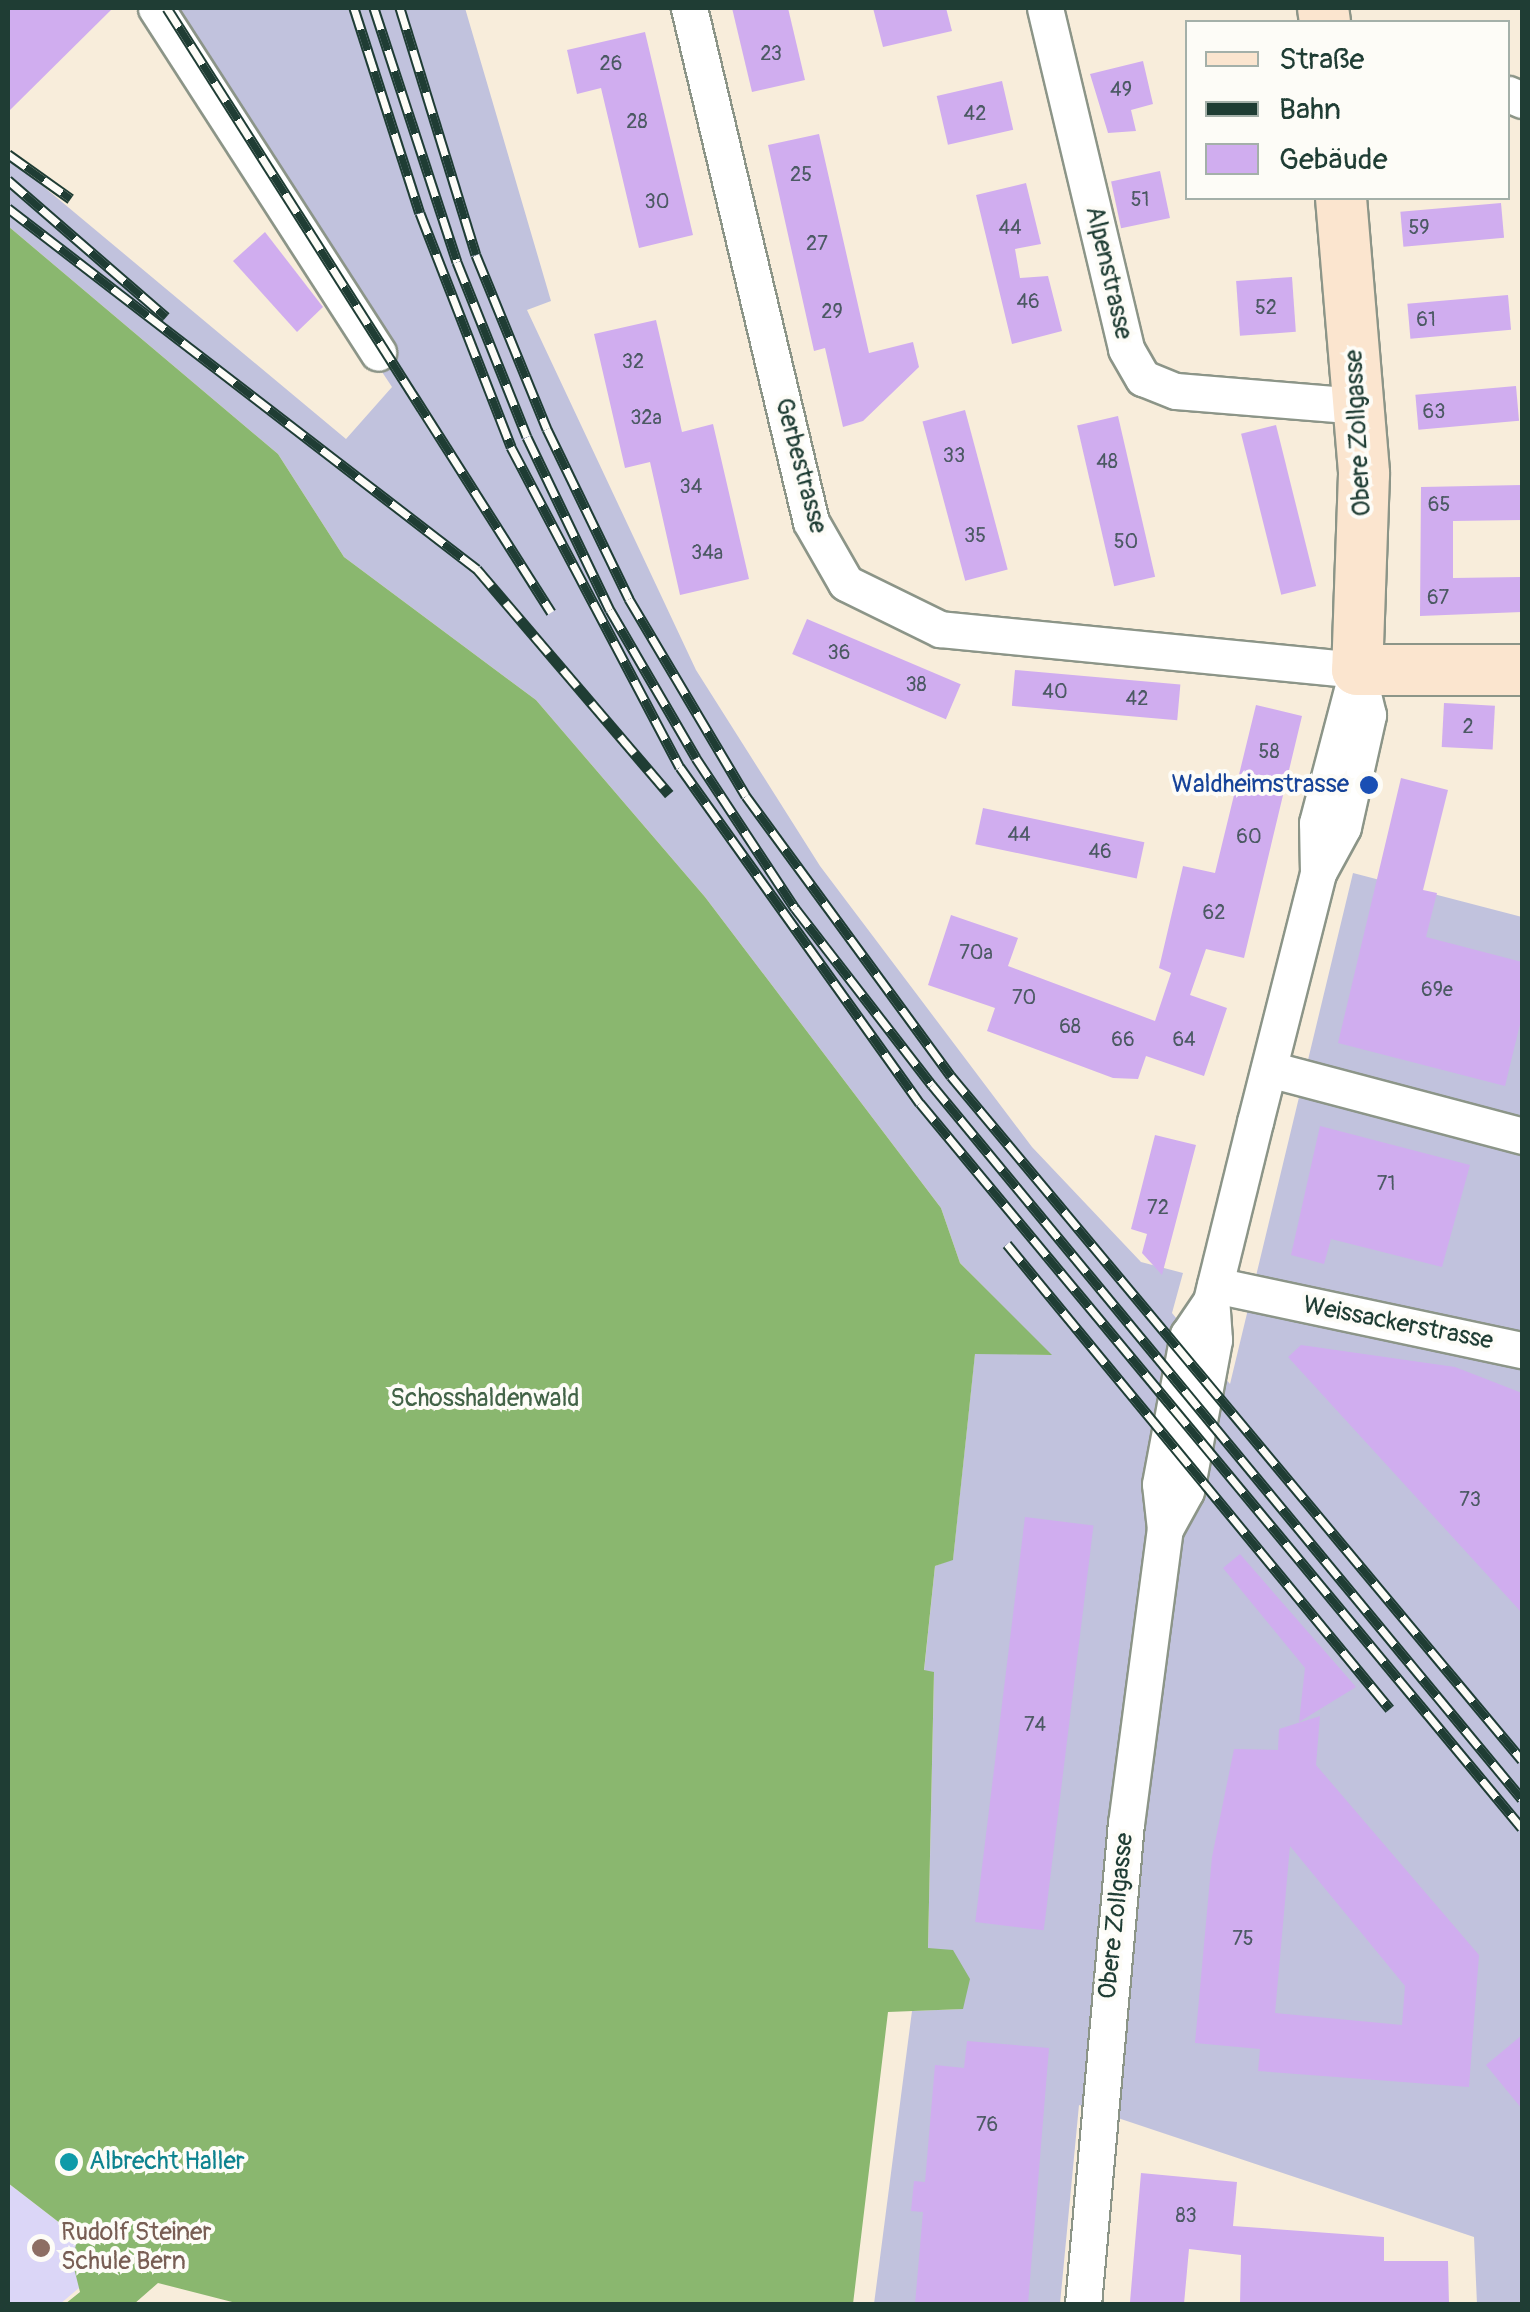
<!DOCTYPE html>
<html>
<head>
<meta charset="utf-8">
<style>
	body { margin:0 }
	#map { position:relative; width:1530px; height:2312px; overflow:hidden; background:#f8eddb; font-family:Pangolin,sans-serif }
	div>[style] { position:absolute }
	.built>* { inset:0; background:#dbd6f7 }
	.industrial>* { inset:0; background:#c1c2dd }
	.forest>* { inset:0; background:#8ab76f }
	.building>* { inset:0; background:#d0adef; transform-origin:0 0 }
	.roads { filter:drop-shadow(2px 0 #8c9588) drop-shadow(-2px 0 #8c9588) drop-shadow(0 2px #8c9588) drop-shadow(0 -2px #8c9588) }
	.street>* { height:35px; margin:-17.5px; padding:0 17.5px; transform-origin:17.5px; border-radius:17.5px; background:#fff }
	.secondary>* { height:50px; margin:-25px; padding:0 25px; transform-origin:25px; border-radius:25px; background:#fbe5cf }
	.rail>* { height:11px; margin-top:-5.5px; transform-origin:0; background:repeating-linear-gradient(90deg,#fdfcf7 0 22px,#1f3d34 0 44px); box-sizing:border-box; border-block:2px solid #1f3d34 }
	.dots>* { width:28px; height:28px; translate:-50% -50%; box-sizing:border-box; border:5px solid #fdfcf7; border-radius:50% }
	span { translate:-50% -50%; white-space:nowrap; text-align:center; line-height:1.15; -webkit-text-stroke:8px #fdfcf7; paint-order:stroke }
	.number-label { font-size:20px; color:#4b5963 }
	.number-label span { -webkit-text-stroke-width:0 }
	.street-label { font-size:25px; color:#1f3d34 }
	.transit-label { font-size:25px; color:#164399 }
	.right { translate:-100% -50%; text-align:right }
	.park-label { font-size:25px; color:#426347 }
	.culture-label { font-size:25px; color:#0d838f }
	.left { translate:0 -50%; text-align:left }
	.education-label { font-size:25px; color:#785e54 }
	.frame { position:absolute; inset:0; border:10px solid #1f3d34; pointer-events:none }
	.legend { position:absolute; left:1185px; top:20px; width:325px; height:180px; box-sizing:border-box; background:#fdfcf7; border:2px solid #a4b0a9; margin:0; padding:12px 18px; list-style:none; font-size:30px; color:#1f3d34 }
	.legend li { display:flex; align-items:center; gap:20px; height:50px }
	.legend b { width:50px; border:2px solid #a4b0a9 }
</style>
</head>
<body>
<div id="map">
	<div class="built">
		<div style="clip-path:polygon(8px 2183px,78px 2237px,79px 2288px,60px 2304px,8px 2304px)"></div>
	</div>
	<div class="industrial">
		<div style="clip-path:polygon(141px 8px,465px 8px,551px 301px,527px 310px,696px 670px,820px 866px,1032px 1147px,1141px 1262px,1183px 1273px,1172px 1313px,1230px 1384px,1353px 873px,1522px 917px,1522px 2304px,1477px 2304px,1474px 2237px,1079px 2105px,1060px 2304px,874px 2304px,912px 2011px,962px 2009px,928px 1949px,934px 1673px,924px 1671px,935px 1566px,953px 1559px,975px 1353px,1051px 1355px,960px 1263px,941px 1208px,705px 897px,536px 700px,344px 557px,278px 454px,8px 226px,8px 157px,346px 439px,392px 387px)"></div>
	</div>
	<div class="forest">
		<div style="clip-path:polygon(8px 226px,278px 454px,344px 557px,536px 700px,705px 897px,941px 1208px,960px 1263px,1052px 1355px,975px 1354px,953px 1560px,935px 1566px,924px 1670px,934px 1672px,928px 1948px,953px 1950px,970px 1979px,963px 2009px,888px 2012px,853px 2304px,240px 2304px,158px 2283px,134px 2304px,65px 2304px,80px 2292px,72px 2260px,78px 2237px,8px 2183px)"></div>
	</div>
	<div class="building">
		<div style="clip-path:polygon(8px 8px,113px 8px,8px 112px)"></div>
		<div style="clip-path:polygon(732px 8px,788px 8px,805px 80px,752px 92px)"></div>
		<div style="clip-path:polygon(873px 8px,946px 8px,952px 31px,883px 47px)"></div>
		<div style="clip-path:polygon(645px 32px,693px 235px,639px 248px,601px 88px,577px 94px,567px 50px)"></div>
		<div style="clip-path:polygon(1143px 61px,1153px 104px,1131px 110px,1136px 131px,1108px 133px,1090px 74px)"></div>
		<div style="left:1002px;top:81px;width:50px;height:67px;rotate:77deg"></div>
		<div style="clip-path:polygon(819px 134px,869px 353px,913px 342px,919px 367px,863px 421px,843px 427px,825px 348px,814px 351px,768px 145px)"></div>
		<div style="left:1160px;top:171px;width:48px;height:50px;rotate:78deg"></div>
		<div style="clip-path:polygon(1026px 183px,1041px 244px,1015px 249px,1020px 278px,1048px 276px,1062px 331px,1012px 344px,976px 195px)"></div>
		<div style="left:1501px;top:203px;width:35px;height:101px;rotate:85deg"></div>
		<div style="clip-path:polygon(265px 232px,323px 307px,297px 332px,233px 261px)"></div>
		<div style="left:1292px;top:277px;width:55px;height:56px;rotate:86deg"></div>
		<div style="left:1508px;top:295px;width:35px;height:101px;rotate:85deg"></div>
		<div style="clip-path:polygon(656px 320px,682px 432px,713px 424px,749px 579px,680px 595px,650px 462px,625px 468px,594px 334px)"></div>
		<div style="left:1516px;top:386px;width:35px;height:101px;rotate:85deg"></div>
		<div style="left:965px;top:410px;width:165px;height:44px;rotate:75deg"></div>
		<div style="left:1118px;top:416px;width:165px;height:42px;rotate:77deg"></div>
		<div style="left:1276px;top:425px;width:166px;height:36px;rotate:76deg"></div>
		<div style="clip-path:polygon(1522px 485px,1522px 520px,1453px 521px,1453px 578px,1522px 577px,1522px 612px,1420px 616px,1421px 487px)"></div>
		<div style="left:807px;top:619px;width:167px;height:38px;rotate:23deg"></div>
		<div style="left:1015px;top:670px;width:166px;height:36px;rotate:5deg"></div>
		<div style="left:1444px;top:703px;width:51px;height:44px;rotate:3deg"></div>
		<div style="clip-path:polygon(1256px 705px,1302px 716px,1244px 958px,1206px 949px,1190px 995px,1227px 1008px,1204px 1076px,1146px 1056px,1138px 1079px,1113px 1078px,987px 1031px,995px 1008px,928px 985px,951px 915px,1018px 938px,1008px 966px,1155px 1021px,1171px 973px,1159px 968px,1183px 866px,1215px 873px)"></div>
		<div style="clip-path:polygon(1401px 778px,1448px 790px,1423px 890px,1437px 893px,1426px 937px,1522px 962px,1522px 1016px,1505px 1086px,1338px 1043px)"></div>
		<div style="left:983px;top:808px;width:165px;height:37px;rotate:12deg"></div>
		<div style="clip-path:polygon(1320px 1126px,1470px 1165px,1442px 1267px,1331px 1239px,1324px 1264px,1291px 1255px)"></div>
		<div style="clip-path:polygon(1155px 1135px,1196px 1145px,1162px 1275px,1142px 1253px,1147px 1234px,1131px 1229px)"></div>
		<div style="clip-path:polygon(1301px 1345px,1455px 1367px,1522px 1393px,1522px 1613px,1288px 1357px)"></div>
		<div style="left:1025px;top:1517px;width:69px;height:408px;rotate:7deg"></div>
		<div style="clip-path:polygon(1240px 1554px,1356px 1687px,1299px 1722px,1305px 1668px,1223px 1568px)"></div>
		<div style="clip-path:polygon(evenodd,1320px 1716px,1316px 1765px,1479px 1955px,1469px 2087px,1258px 2071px,1260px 2049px,1195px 2043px,1212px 1857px,1234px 1749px,1278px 1750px,1279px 1729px,1320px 1716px,1290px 1846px,1405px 1986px,1402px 2025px,1275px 2013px,1290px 1846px)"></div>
		<div style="clip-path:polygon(1522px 2035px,1522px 2109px,1486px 2065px)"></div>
		<div style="clip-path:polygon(967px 2041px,1049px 2048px,1028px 2304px,915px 2304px,923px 2212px,911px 2211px,914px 2181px,925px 2182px,935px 2065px,964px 2068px)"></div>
		<div style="clip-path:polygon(1141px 2173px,1237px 2182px,1233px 2226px,1384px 2237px,1384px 2261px,1448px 2261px,1449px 2304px,1240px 2304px,1241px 2255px,1189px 2249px,1184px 2304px,1130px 2302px)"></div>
	</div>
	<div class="roads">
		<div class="street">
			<div style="left:156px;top:8px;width:410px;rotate:57.2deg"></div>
			<div style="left:689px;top:8px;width:528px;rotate:76.65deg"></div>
			<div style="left:811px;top:522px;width:70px;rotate:60.2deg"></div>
			<div style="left:846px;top:583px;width:105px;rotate:26.1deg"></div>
			<div style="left:940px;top:629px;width:419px;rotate:5.6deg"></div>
			<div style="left:1045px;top:8px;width:350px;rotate:76.6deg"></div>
			<div style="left:1126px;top:349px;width:34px;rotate:60deg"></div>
			<div style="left:1143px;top:378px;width:35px;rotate:22deg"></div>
			<div style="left:1176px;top:391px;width:185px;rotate:4.7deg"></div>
			<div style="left:1508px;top:94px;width:15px;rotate:23deg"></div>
			<div style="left:1318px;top:873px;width:50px;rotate:-91.1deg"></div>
			<div style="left:1317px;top:823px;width:157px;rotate:-75.3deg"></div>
			<div style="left:1269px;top:1069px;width:262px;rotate:14.8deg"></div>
			<div style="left:1215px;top:1285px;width:314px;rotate:12deg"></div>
			<div style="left:1165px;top:1529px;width:43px;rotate:-61.1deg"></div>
			<div style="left:1186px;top:1491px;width:154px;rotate:-79.5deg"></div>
			<div style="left:1214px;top:1340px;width:39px;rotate:-94deg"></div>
			<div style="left:1211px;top:1301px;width:184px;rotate:-76.2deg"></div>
			<div style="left:1255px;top:1122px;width:257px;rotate:-75.8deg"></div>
			<div style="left:1318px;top:873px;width:52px;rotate:-61.5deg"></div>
			<div style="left:1343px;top:827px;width:115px;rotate:-77.4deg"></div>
			<div style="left:1368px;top:715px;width:46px;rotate:-103.7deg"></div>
			<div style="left:1083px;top:2304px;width:482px;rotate:-84.9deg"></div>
			<div style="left:1126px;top:1824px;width:298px;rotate:-82.5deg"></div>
			<div style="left:1165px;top:1529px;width:45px;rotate:-96.3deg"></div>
			<div style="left:1160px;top:1484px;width:152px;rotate:-79.4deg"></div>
			<div style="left:1188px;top:1335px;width:41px;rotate:-55.9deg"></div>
		</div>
		<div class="secondary">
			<div style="left:1323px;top:8px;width:14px;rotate:82deg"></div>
			<div style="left:1341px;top:198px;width:277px;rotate:85.2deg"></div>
			<div style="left:1364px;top:474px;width:196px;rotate:92deg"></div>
			<div style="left:1357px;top:670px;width:165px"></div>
		</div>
	</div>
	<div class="rail">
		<div style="left:167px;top:8px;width:716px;rotate:57.55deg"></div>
		<div style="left:354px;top:8px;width:215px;rotate:72.2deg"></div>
		<div style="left:420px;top:213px;width:251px;rotate:68.7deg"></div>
		<div style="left:511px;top:447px;width:362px;rotate:62.2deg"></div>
		<div style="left:680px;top:767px;width:413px;rotate:54.5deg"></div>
		<div style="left:920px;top:1103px;width:942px;rotate:50.3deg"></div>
		<div style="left:374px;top:8px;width:267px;rotate:71.9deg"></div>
		<div style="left:457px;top:262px;width:188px;rotate:68.2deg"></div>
		<div style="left:527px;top:437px;width:192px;rotate:64.4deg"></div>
		<div style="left:610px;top:610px;width:171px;rotate:59.8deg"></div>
		<div style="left:696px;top:758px;width:180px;rotate:56.6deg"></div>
		<div style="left:795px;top:908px;width:224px;rotate:52.3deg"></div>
		<div style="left:932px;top:1085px;width:926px;rotate:50.43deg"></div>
		<div style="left:400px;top:8px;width:258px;rotate:72.9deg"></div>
		<div style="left:476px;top:255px;width:188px;rotate:67.8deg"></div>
		<div style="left:547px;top:429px;width:189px;rotate:64.2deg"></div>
		<div style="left:629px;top:599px;width:229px;rotate:59.3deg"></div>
		<div style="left:746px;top:796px;width:347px;rotate:53.8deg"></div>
		<div style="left:951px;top:1076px;width:891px;rotate:50.15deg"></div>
		<div style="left:8px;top:154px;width:77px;rotate:35.5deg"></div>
		<div style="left:8px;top:180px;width:209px;rotate:40.9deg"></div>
		<div style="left:8px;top:208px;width:592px;rotate:37.59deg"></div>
		<div style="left:477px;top:569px;width:296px;rotate:49.5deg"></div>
		<div style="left:1007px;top:1244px;width:602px;rotate:50.52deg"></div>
	</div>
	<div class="dots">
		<div style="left:1369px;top:785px;background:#1a4fb4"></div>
		<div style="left:69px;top:2162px;background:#0f9aa8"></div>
		<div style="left:41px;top:2248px;background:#8d6e63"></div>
	</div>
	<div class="number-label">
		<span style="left:771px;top:53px">23</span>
		<span style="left:611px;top:63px">26</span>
		<span style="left:1121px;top:89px">49</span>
		<span style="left:975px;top:113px">42</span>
		<span style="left:637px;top:121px">28</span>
		<span style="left:801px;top:174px">25</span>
		<span style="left:1140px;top:199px">51</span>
		<span style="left:657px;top:201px">30</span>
		<span style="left:1010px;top:227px">44</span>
		<span style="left:1419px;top:227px">59</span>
		<span style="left:817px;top:243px">27</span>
		<span style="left:1028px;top:301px">46</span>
		<span style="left:1266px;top:307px">52</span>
		<span style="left:832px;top:311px">29</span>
		<span style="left:1426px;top:319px">61</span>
		<span style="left:633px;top:361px">32</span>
		<span style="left:1434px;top:411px">63</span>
		<span style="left:646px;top:417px">32a</span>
		<span style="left:954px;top:455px">33</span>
		<span style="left:1107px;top:461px">48</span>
		<span style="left:691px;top:486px">34</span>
		<span style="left:1439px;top:504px">65</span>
		<span style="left:975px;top:535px">35</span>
		<span style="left:1126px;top:541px">50</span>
		<span style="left:707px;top:552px">34a</span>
		<span style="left:1438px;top:597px">67</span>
		<span style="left:839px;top:652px">36</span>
		<span style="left:916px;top:684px">38</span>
		<span style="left:1055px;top:691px">40</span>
		<span style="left:1137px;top:698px">42</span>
		<span style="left:1468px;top:726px">2</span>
		<span style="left:1269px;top:751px">58</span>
		<span style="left:1019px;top:834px">44</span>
		<span style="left:1249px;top:836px">60</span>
		<span style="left:1100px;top:851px">46</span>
		<span style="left:1214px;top:912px">62</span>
		<span style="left:976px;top:952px">70a</span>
		<span style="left:1437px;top:989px">69e</span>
		<span style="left:1024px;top:997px">70</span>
		<span style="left:1070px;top:1026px">68</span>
		<span style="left:1123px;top:1039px">66</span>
		<span style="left:1184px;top:1039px">64</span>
		<span style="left:1386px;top:1183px">71</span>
		<span style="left:1158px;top:1207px">72</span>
		<span style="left:1470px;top:1499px">73</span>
		<span style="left:1035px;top:1724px">74</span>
		<span style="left:1243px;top:1938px">75</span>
		<span style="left:987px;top:2124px">76</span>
		<span style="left:1186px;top:2215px">83</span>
	</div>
	<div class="street-label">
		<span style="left:1108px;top:273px;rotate:77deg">Alpenstrasse</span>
		<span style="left:1359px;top:433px;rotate:-93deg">Obere Zollgasse</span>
		<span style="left:800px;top:466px;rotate:75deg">Gerbestrasse</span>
		<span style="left:1398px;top:1324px;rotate:11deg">Weissackerstrasse</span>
		<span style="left:1117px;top:1916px;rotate:-84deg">Obere Zollgasse</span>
	</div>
	<div class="transit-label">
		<span class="right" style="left:1349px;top:785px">Waldheimstrasse</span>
	</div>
	<div class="park-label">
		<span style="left:485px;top:1399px">Schosshaldenwald</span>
	</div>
	<div class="culture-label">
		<span class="left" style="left:89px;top:2162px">Albrecht Haller</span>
	</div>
	<div class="education-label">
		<span class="left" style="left:61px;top:2248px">Rudolf Steiner<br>Schule Bern</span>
	</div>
	<div class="frame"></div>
	<ul class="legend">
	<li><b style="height:12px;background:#fbe5cf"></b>Straße</li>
	<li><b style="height:12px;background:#1f3d34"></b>Bahn</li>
	<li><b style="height:28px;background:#d0adef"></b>Gebäude</li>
	</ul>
</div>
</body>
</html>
